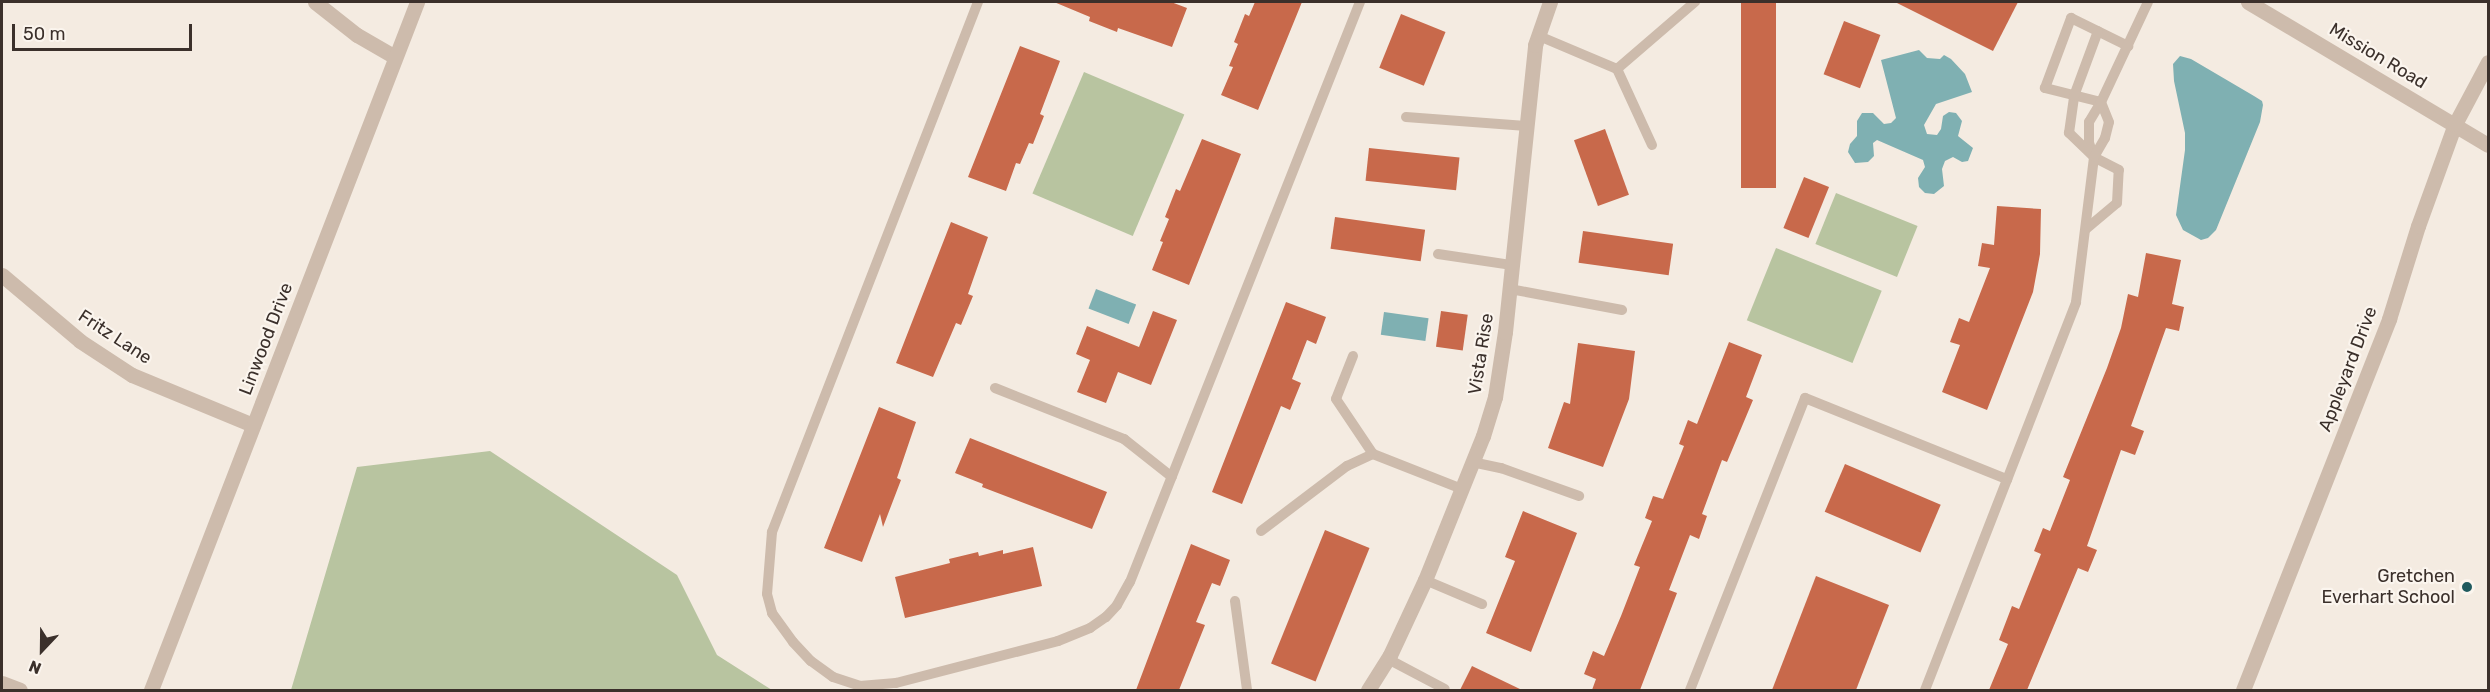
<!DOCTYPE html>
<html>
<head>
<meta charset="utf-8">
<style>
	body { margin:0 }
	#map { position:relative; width:2490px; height:692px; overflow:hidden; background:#f4ebe1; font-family:Rubik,sans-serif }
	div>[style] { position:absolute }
	.green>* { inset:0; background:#b8c4a0; transform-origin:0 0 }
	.water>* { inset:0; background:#7fb0b2; transform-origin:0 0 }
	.building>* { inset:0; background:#c8694b; transform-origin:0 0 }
	.service>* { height:10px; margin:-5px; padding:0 5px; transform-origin:5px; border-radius:5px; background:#cdbbac }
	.minor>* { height:15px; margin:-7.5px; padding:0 7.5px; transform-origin:7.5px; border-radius:7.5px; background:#cdbbac }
	.tertiary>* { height:15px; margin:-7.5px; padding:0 7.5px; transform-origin:7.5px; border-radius:7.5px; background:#cdbbac }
	.dots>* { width:16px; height:16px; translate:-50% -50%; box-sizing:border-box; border:3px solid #fbf5ee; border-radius:50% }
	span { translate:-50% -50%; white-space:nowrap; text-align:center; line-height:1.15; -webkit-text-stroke:4.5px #fbf5ee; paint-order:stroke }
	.street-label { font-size:18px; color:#3b302b }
	.poi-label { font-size:18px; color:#3b302b }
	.right { translate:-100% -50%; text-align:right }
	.frame { position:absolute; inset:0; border:3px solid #3b302b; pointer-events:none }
	.north { position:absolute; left:12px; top:620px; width:60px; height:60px; -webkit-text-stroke:4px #fbf5ee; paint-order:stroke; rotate:202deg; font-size:16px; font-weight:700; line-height:24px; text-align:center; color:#3b302b }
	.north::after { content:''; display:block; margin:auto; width:21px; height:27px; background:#3b302b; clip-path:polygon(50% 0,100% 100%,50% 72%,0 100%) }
	.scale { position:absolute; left:12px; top:24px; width:180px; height:27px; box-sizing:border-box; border:3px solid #3b302b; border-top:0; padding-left:8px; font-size:18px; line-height:21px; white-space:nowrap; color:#3b302b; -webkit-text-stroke:4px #fbf5ee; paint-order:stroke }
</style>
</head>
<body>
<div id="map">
	<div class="green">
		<div style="left:1084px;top:72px;width:109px;height:132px;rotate:23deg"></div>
		<div style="left:1836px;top:193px;width:88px;height:55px;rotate:22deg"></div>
		<div style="left:1776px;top:248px;width:114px;height:78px;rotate:22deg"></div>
		<div style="clip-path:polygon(490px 451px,677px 575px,717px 655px,772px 690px,291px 690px,357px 467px)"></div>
	</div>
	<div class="water">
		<div style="clip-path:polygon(1919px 50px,1927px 58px,1940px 59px,1944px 55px,1951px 59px,1965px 74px,1972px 92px,1936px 104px,1924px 125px,1927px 134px,1937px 135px,1941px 129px,1943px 116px,1949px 112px,1956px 113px,1962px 121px,1958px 136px,1973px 148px,1968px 161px,1962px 162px,1953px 157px,1945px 161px,1942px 169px,1944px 186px,1934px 194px,1925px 193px,1919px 187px,1918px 178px,1925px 167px,1923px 160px,1877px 140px,1873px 143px,1874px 156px,1868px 162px,1855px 163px,1848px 152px,1850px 144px,1857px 136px,1857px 121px,1862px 113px,1873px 113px,1884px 124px,1891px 123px,1896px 118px,1881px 60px)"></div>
		<div style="clip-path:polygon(2180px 56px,2191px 59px,2254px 96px,2262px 101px,2263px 105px,2260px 122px,2216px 230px,2208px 238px,2201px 240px,2183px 230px,2176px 215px,2185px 150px,2185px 133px,2174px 81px,2173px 64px)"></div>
		<div style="left:1096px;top:289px;width:43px;height:21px;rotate:21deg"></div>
		<div style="left:1384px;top:312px;width:45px;height:23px;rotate:8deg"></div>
	</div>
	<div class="building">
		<div style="clip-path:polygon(1054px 2px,1171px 2px,1187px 8px,1172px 47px,1118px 28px,1117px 32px,1089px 21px,1090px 17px)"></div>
		<div style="clip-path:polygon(1255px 2px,1302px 2px,1258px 110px,1221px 95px,1233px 67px,1229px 66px,1238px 44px,1234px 42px,1245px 14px,1249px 16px)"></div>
		<div style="left:1741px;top:2px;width:35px;height:186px"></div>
		<div style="clip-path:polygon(1895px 2px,2018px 2px,1993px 51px)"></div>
		<div style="left:1401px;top:14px;width:48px;height:58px;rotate:22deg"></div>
		<div style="left:1844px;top:21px;width:39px;height:57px;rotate:21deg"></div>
		<div style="clip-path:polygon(1020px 46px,1060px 61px,1040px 114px,1044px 116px,1033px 144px,1029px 143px,1020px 164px,1016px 163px,1006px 191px,968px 177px)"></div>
		<div style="left:1605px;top:129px;width:70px;height:33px;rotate:70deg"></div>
		<div style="clip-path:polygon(1202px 139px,1241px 154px,1189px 285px,1152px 270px,1163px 242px,1160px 241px,1169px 219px,1165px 217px,1176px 189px,1180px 191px)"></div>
		<div style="left:1369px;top:148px;width:91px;height:33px;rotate:6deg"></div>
		<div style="left:1804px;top:177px;width:27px;height:55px;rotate:22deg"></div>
		<div style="clip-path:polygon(1997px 206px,2041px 209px,2040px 254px,2033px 292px,1987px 410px,1942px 392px,1960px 345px,1950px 342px,1959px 318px,1969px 322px,1990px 268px,1978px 266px,1982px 243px,1994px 245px)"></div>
		<div style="left:1335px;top:217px;width:91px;height:32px;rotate:8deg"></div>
		<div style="clip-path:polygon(951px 222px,988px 237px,968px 294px,973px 296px,961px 325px,956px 323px,933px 377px,896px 363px)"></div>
		<div style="left:1583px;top:231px;width:91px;height:32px;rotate:8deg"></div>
		<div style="clip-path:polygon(2146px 253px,2181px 260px,2172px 304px,2184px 307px,2179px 331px,2166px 328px,2131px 426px,2144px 431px,2135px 455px,2121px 450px,2087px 546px,2097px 550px,2088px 572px,2078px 568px,2027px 690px,1989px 690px,2008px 644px,1999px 640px,2012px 606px,2019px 609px,2041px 554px,2034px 551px,2043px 528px,2050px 531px,2070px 480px,2063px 477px,2107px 368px,2121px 328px,2128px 294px,2138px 297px)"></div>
		<div style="clip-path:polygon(1286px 302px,1326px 317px,1316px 344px,1307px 340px,1292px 379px,1301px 383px,1290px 410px,1281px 406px,1242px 504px,1212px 492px)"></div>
		<div style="clip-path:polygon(1153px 311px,1177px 320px,1151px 385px,1118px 372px,1106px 403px,1077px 392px,1090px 360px,1076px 354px,1087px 326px,1139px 347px)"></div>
		<div style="left:1441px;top:311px;width:27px;height:36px;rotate:8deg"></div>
		<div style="clip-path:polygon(1729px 342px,1762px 355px,1746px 397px,1753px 400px,1727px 462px,1722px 460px,1702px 514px,1707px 516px,1699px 539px,1690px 535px,1669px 590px,1677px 593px,1640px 690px,1592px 690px,1596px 679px,1584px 674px,1593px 651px,1604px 656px,1621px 616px,1640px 567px,1634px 565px,1652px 521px,1645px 518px,1653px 496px,1663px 499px,1684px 446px,1679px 444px,1688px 420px,1697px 424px)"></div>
		<div style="clip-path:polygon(1578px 343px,1635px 351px,1629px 399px,1603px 467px,1548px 448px,1564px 402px,1570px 404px)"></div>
		<div style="clip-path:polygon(879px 407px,916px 422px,897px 478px,901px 480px,883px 527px,880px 514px,862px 562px,824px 548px)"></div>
		<div style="clip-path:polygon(970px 438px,1107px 492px,1092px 529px,982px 487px,983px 484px,955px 473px)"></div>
		<div style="left:1845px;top:464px;width:104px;height:52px;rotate:23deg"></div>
		<div style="clip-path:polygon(1523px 511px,1577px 533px,1531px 652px,1486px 633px,1515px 561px,1505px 557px)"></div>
		<div style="left:1325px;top:530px;width:48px;height:144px;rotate:22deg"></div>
		<div style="clip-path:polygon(1191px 544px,1230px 560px,1220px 586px,1212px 583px,1196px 622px,1205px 625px,1179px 690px,1136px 690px)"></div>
		<div style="clip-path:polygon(1033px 547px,1042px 586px,905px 618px,895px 577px,950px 563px,949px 559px,978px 552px,979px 556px,1003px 550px,1003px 554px)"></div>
		<div style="clip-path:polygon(1816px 576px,1889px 605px,1856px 690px,1772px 690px)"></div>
		<div style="clip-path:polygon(1472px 666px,1522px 690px,1460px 690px)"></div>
	</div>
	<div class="service">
		<div style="left:978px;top:2px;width:569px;rotate:111.24deg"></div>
		<div style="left:772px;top:532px;width:62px;rotate:94.6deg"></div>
		<div style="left:767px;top:594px;width:20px;rotate:75deg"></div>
		<div style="left:772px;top:613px;width:36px;rotate:54deg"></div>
		<div style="left:793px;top:642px;width:26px;rotate:47deg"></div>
		<div style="left:811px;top:661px;width:27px;rotate:36deg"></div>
		<div style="left:833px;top:677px;width:28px;rotate:18deg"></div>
		<div style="left:860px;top:686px;width:36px;rotate:-5deg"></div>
		<div style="left:896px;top:683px;width:167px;rotate:-14.5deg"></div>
		<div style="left:1058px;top:641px;width:35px;rotate:-22deg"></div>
		<div style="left:1090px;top:628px;width:19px;rotate:-35deg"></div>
		<div style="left:1106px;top:617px;width:16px;rotate:-47deg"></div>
		<div style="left:1117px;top:605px;width:26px;rotate:-61deg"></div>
		<div style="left:1130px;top:582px;width:624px;rotate:-68.37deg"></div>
		<div style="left:1539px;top:36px;width:85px;rotate:22.9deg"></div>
		<div style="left:2101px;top:102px;width:58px;rotate:-166deg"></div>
		<div style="left:2045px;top:88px;width:75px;rotate:-69.6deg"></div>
		<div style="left:2071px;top:18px;width:64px;rotate:26.2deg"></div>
		<div style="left:1406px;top:117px;width:121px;rotate:4.3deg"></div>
		<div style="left:1652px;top:145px;width:84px;rotate:-114.7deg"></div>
		<div style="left:1617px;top:69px;width:103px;rotate:-40.7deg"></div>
		<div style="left:2093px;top:155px;width:13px;rotate:-108deg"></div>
		<div style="left:2089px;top:143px;width:21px;rotate:-90deg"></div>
		<div style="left:2089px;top:122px;width:23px;rotate:-59deg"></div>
		<div style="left:2101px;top:102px;width:110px;rotate:-64.8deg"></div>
		<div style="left:2086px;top:229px;width:40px;rotate:-40deg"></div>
		<div style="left:2117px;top:203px;width:33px;rotate:-87deg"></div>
		<div style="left:2119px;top:170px;width:28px;rotate:-153deg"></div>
		<div style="left:2094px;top:157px;width:35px;rotate:-136deg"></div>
		<div style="left:2069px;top:133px;width:37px;rotate:-82deg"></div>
		<div style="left:2074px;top:96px;width:69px;rotate:-69.7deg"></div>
		<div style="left:1438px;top:254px;width:75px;rotate:8.5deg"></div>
		<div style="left:1510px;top:289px;width:114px;rotate:10.6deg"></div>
		<div style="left:1353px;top:356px;width:46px;rotate:111.6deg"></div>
		<div style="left:1336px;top:399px;width:66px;rotate:56.1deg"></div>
		<div style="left:1373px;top:454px;width:96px;rotate:21.5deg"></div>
		<div style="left:995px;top:388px;width:139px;rotate:21.6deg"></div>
		<div style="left:1124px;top:439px;width:61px;rotate:38.4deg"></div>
		<div style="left:1472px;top:462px;width:30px;rotate:12deg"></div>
		<div style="left:1501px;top:468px;width:83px;rotate:19.7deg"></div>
		<div style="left:1261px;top:531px;width:108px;rotate:-37.1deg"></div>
		<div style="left:1347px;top:466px;width:29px;rotate:-25deg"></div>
		<div style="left:1425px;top:580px;width:62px;rotate:22.8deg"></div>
		<div style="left:1235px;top:601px;width:90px;rotate:82.3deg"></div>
		<div style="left:1388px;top:659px;width:64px;rotate:27.8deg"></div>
		<div style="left:1690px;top:690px;width:314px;rotate:-68.5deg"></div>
		<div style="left:1805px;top:398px;width:218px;rotate:21.9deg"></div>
		<div style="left:1925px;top:690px;width:416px;rotate:-68.7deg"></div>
		<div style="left:2076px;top:302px;width:146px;rotate:-82.9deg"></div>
		<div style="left:2094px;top:157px;width:22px;rotate:-60deg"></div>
		<div style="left:2105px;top:138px;width:16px;rotate:-76deg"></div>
		<div style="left:2109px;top:122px;width:22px;rotate:-112deg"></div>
	</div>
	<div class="minor">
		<div style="left:315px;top:2px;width:53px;rotate:38.2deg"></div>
		<div style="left:357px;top:35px;width:44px;rotate:30.1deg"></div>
		<div style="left:2px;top:275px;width:102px;rotate:40.2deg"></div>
		<div style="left:80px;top:341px;width:62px;rotate:33.2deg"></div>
		<div style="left:132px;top:375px;width:131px;rotate:22.5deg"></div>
		<div style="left:2px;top:683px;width:19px;rotate:21deg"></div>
		<div style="left:151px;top:690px;width:738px;rotate:-68.86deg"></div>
		<div style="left:1368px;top:690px;width:41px;rotate:-57.8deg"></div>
		<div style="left:1390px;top:655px;width:83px;rotate:-65deg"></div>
		<div style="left:1425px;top:580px;width:155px;rotate:-68.1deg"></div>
		<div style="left:1483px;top:436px;width:41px;rotate:-72.9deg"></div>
		<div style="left:1495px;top:397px;width:66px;rotate:-81.3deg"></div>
		<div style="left:1505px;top:332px;width:289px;rotate:-84deg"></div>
		<div style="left:1535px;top:45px;width:46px;rotate:-70.8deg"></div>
		<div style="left:2243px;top:690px;width:399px;rotate:-68.5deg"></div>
		<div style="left:2389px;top:319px;width:97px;rotate:-72.7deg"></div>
		<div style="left:2418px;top:226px;width:109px;rotate:-70.1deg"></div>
	</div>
	<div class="tertiary">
		<div style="left:2248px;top:2px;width:279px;rotate:30.8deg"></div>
		<div style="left:2455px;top:124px;width:70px;rotate:-62deg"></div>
	</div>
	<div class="dots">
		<div style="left:2467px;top:587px;background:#1f5a5e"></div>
	</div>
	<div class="street-label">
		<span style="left:2378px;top:56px;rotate:31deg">Mission Road</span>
		<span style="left:115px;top:337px;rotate:33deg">Fritz Lane</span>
		<span style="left:266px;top:339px;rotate:-69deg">Linwood Drive</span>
		<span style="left:1481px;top:354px;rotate:-81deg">Vista Rise</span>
		<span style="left:2348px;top:369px;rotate:-69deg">Appleyard Drive</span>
	</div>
	<div class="poi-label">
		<span class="right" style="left:2455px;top:587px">Gretchen<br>Everhart School</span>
	</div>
	<div class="frame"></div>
	<div class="north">N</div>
	<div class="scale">50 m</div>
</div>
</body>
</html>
